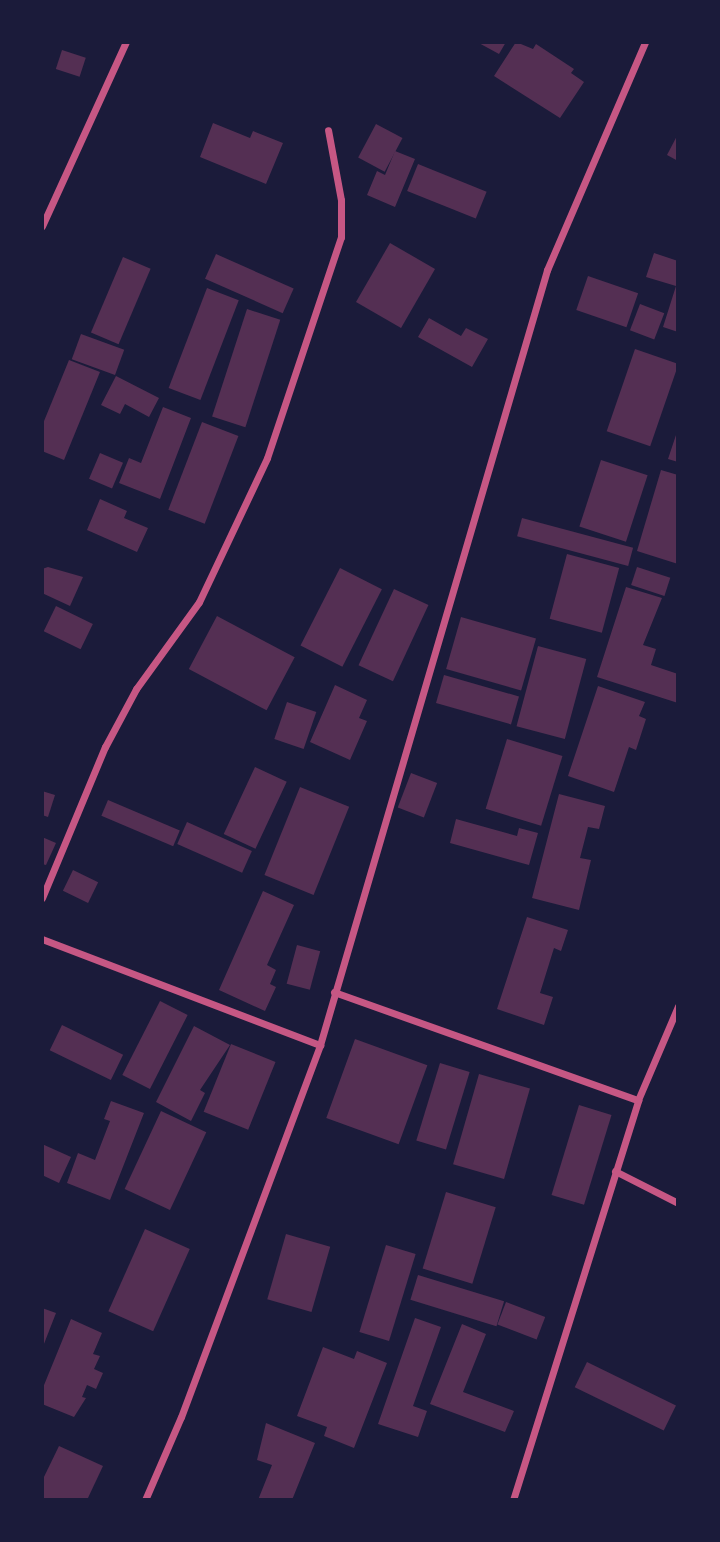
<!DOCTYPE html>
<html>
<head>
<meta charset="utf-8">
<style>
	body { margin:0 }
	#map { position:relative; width:720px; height:1542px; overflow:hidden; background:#1b1b3a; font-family:"Nunito Sans",sans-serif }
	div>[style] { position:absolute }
	.building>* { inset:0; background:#542f53; transform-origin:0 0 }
	.minor>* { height:7px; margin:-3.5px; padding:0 3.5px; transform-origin:3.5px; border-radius:3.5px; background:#c65784 }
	span { translate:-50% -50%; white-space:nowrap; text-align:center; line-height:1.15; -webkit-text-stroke:5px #1b1b3a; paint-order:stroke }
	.frame { position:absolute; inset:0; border:44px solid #1b1b3a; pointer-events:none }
</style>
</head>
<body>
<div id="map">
	<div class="building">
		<div style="clip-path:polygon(477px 42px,506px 42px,499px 54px)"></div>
		<div style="clip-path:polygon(516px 42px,533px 49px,536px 44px,574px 69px,571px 73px,584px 82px,560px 118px,494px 76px)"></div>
		<div style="left:62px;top:50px;width:25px;height:20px;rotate:18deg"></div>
		<div style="clip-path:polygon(213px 123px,250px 138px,253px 131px,283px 143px,266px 184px,200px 157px)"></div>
		<div style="left:376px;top:124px;width:30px;height:38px;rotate:28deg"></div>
		<div style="clip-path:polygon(678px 134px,678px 161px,667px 155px)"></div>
		<div style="clip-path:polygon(395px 151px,415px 159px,395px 207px,367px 195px,377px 171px,385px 175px)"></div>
		<div style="left:418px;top:164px;width:74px;height:29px;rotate:22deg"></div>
		<div style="left:390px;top:243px;width:52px;height:68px;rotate:30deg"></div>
		<div style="clip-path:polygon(654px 253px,678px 261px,678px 332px,663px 327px,676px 286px,646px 277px)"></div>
		<div style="left:216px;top:254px;width:85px;height:27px;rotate:24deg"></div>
		<div style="left:123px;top:257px;width:30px;height:82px;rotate:23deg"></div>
		<div style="left:588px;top:276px;width:53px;height:36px;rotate:19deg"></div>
		<div style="left:207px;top:288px;width:34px;height:107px;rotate:21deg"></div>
		<div style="left:640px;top:304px;width:26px;height:28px;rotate:21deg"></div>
		<div style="left:247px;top:309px;width:35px;height:113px;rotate:18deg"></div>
		<div style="clip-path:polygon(429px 318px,461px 336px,466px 328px,488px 339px,472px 367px,418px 337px)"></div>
		<div style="left:81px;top:334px;width:46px;height:27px;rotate:20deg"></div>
		<div style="left:635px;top:349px;width:46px;height:87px;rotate:19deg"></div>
		<div style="clip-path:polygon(69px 360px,100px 372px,64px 460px,42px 451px,42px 426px)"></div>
		<div style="clip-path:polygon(116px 376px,159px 398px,149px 417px,125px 404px,120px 414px,101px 405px)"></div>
		<div style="clip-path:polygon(163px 407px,191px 418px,160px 499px,119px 483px,129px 458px,141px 463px)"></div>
		<div style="left:202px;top:422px;width:39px;height:94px;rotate:21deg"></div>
		<div style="clip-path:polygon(678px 429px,678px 462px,668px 459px)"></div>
		<div style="left:100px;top:453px;width:25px;height:28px;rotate:23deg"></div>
		<div style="left:601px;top:460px;width:49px;height:70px;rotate:18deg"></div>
		<div style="clip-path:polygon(661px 470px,678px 475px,678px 564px,637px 551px)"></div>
		<div style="clip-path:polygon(100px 499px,127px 511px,124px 518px,148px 528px,137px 552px,87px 530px)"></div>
		<div style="left:522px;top:518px;width:115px;height:19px;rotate:15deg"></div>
		<div style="left:567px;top:554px;width:54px;height:67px;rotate:15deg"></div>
		<div style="clip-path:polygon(48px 567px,83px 577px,70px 606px,42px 593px,42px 569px)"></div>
		<div style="left:637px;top:567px;width:35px;height:19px;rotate:18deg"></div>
		<div style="left:340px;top:568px;width:47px;height:87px;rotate:27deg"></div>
		<div style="clip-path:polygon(626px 587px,662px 598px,643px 645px,656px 649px,651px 665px,678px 674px,678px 703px,597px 677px)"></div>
		<div style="left:394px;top:589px;width:38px;height:84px;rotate:25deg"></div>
		<div style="left:56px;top:606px;width:41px;height:28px;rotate:26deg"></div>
		<div style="left:217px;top:616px;width:88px;height:60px;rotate:28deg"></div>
		<div style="left:461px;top:617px;width:78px;height:54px;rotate:16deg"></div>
		<div style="left:538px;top:646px;width:50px;height:83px;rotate:15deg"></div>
		<div style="left:444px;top:675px;width:78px;height:29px;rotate:16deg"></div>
		<div style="clip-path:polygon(335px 685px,367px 700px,359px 718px,367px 721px,350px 760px,310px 742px)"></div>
		<div style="clip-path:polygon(598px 686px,645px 702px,639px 716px,646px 719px,636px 750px,629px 747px,614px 792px,568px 776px)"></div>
		<div style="left:287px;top:702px;width:31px;height:39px;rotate:19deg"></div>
		<div style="left:507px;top:739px;width:58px;height:73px;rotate:17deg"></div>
		<div style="left:255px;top:767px;width:35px;height:74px;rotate:25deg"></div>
		<div style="left:411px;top:773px;width:28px;height:37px;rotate:21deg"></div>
		<div style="left:300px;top:787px;width:53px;height:95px;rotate:22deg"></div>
		<div style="clip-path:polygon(42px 791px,55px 795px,48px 817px,42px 815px)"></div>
		<div style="clip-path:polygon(559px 794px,605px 806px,599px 829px,588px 827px,580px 858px,591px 860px,579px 910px,532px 898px)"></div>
		<div style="left:108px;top:800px;width:78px;height:17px;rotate:23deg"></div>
		<div style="clip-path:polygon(456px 819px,517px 836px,519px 828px,538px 833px,529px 865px,450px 843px)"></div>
		<div style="left:187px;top:822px;width:71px;height:24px;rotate:24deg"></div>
		<div style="clip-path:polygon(42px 837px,56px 843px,46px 865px,42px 864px)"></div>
		<div style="left:73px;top:870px;width:28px;height:23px;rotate:26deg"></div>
		<div style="clip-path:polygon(263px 891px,294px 905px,267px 965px,276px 970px,270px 984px,276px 987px,265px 1011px,219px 990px)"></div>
		<div style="clip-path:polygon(527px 917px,568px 930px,561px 951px,554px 948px,540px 993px,553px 997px,544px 1025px,497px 1009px)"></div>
		<div style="left:297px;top:945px;width:24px;height:40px;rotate:15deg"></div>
		<div style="left:160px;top:1001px;width:31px;height:83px;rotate:27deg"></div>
		<div style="left:62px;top:1025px;width:68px;height:28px;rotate:26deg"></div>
		<div style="clip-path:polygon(194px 1026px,230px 1045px,200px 1090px,205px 1093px,191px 1121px,156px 1102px)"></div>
		<div style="left:355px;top:1039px;width:77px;height:84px;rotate:20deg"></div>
		<div style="left:231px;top:1044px;width:48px;height:73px;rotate:22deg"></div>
		<div style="left:440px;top:1063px;width:31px;height:81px;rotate:17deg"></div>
		<div style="left:479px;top:1074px;width:53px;height:94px;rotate:16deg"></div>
		<div style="clip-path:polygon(111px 1101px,144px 1113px,110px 1200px,67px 1183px,78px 1153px,95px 1160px,110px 1121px,104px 1119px)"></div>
		<div style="left:579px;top:1105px;width:34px;height:94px;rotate:17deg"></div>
		<div style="left:161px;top:1111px;width:50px;height:86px;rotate:25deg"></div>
		<div style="clip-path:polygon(42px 1144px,71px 1157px,59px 1183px,42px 1175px)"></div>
		<div style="left:446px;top:1192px;width:52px;height:80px;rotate:17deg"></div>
		<div style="left:145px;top:1229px;width:49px;height:90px;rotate:24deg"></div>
		<div style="left:286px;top:1234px;width:46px;height:68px;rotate:16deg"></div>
		<div style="left:386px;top:1245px;width:31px;height:91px;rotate:17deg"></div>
		<div style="left:418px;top:1275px;width:90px;height:26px;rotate:17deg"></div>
		<div style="left:506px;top:1302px;width:42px;height:24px;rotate:21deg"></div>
		<div style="clip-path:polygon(42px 1308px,56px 1313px,42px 1349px)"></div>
		<div style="clip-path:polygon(415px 1318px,441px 1327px,413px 1406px,427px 1411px,418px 1437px,378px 1424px)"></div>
		<div style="clip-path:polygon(71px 1319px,102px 1333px,93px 1354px,100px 1356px,94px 1369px,103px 1373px,96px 1389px,87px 1385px,82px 1397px,86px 1398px,74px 1417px,42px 1404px,42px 1390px)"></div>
		<div style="clip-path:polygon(462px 1324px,486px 1334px,463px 1392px,514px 1411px,505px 1432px,430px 1404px)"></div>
		<div style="clip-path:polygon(323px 1347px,354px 1359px,357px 1351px,387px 1363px,354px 1448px,324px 1436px,327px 1427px,297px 1416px)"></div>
		<div style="left:587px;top:1362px;width:99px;height:28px;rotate:26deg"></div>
		<div style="clip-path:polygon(266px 1423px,315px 1443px,292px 1500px,258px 1500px,272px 1465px,257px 1460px)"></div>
		<div style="clip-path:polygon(59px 1446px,103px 1466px,87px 1500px,42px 1500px,42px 1481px)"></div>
	</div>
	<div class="minor">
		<div style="left:42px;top:226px;width:202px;rotate:-65.5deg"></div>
		<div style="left:42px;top:898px;width:164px;rotate:-67.4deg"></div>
		<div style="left:105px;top:747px;width:66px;rotate:-61.9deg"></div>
		<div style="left:136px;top:689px;width:107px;rotate:-54.1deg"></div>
		<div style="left:199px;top:602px;width:159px;rotate:-64.7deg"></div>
		<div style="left:267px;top:458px;width:233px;rotate:-71.5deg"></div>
		<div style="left:341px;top:237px;width:37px;rotate:-90deg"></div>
		<div style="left:341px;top:200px;width:71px;rotate:-100.5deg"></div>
		<div style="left:42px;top:939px;width:298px;rotate:20.9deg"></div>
		<div style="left:334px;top:992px;width:323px;rotate:19.6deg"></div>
		<div style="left:615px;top:1171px;width:71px;rotate:26.9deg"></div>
		<div style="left:145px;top:1500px;width:90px;rotate:-66.6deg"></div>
		<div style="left:181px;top:1417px;width:397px;rotate:-69.5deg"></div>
		<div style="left:320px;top:1045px;width:808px;rotate:-73.67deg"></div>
		<div style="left:547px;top:270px;width:248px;rotate:-66.7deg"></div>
		<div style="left:513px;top:1500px;width:419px;rotate:-72.6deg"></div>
		<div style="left:638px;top:1100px;width:102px;rotate:-66.9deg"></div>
	</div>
	<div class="frame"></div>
</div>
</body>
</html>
